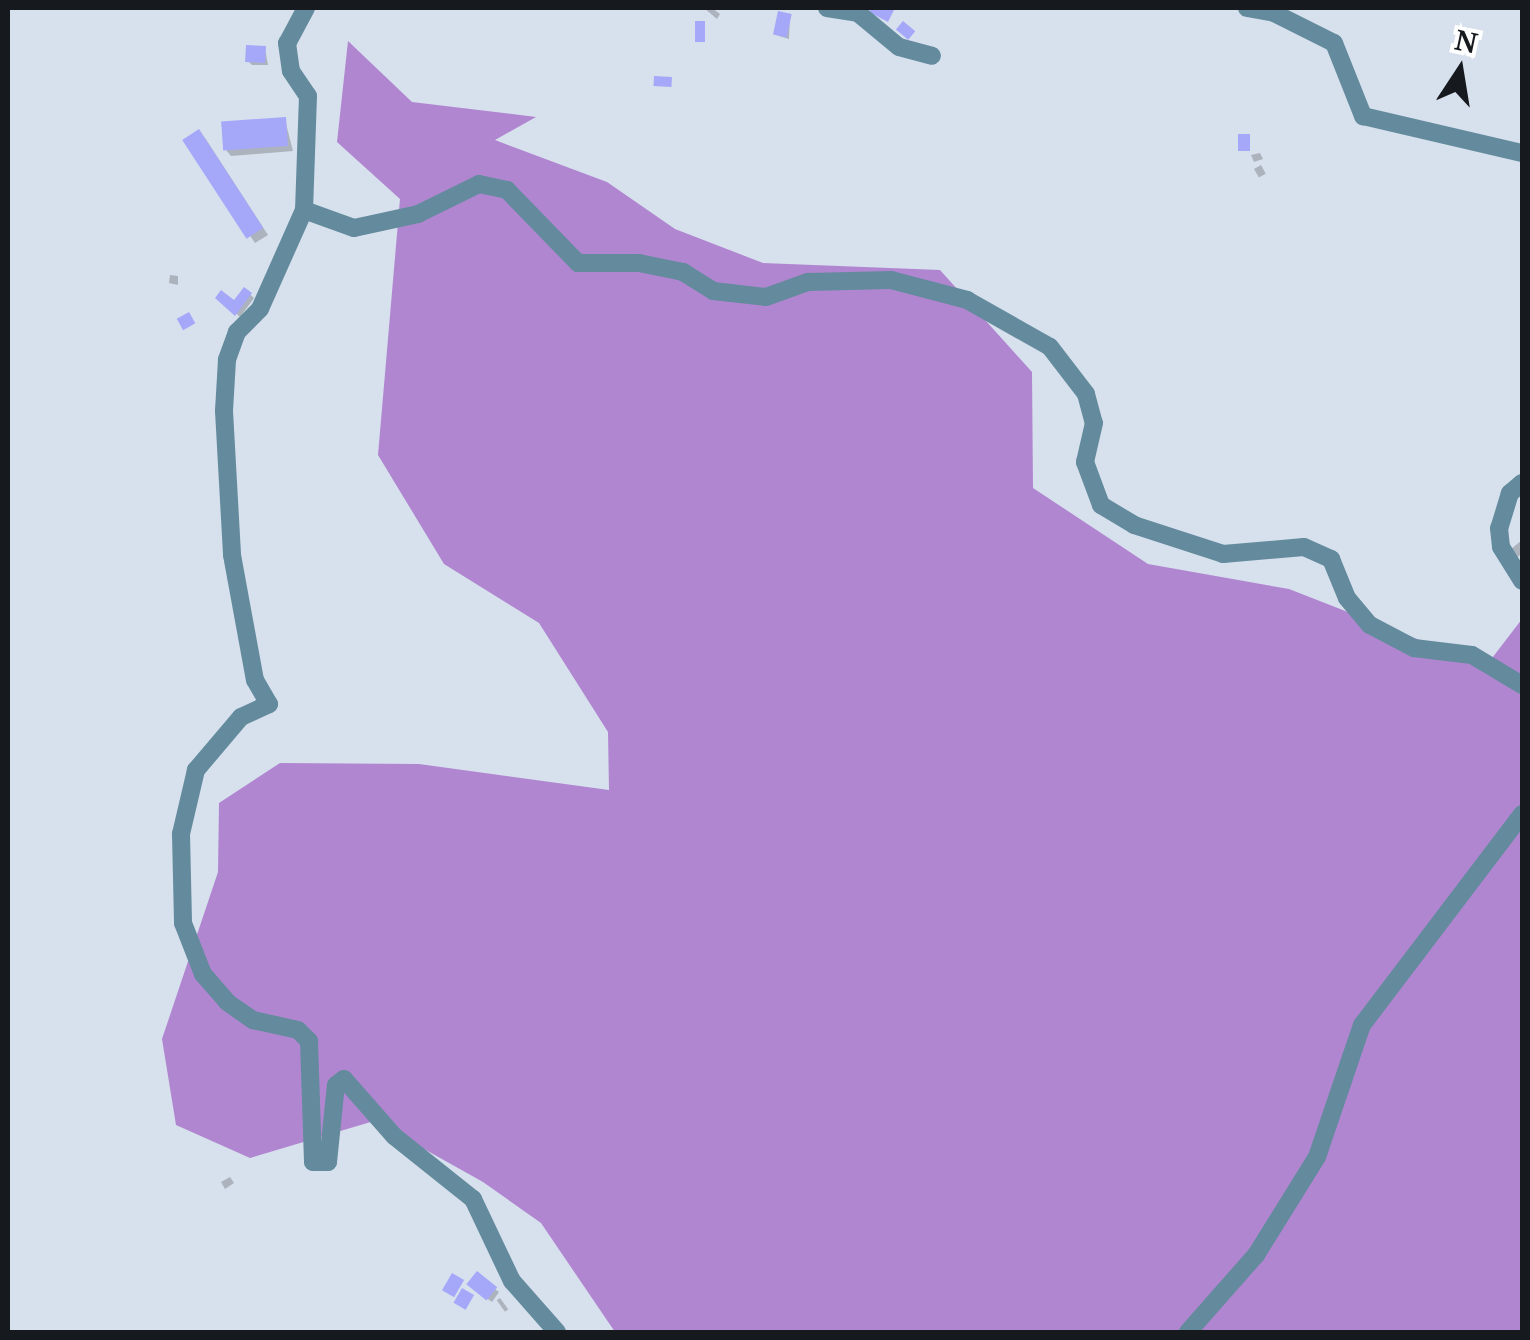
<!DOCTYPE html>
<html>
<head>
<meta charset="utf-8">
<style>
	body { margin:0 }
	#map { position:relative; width:1530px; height:1340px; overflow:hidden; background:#d7e0ed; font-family:"Noto Serif",serif }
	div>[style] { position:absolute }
	.forest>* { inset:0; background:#b186d1 }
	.shadow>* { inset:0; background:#0003; transform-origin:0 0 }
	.building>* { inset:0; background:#a5a7f9; transform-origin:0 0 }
	.minor>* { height:18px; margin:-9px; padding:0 9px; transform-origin:9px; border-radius:9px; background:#638b9d }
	span { translate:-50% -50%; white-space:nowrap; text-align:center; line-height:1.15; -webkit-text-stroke:8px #fff; paint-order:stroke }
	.frame { position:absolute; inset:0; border:10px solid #16191e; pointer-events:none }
	.north { position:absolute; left:1410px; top:20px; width:100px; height:100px; -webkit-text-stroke:8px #fff; paint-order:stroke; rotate:12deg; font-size:28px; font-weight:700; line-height:40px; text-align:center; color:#16191e }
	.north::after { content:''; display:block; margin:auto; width:35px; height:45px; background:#16191e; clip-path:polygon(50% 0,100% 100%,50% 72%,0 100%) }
</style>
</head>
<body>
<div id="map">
	<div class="forest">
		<div style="clip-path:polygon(348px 41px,412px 102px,536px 117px,495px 140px,607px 182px,675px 229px,763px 263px,940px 270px,1032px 372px,1033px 488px,1148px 564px,1289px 589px,1486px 666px,1522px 619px,1522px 1332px,615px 1332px,541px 1223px,483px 1182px,374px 1121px,250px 1158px,176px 1125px,162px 1039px,218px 872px,219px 803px,280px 763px,419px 764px,609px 790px,608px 732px,539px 623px,444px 564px,378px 455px,400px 199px,337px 142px)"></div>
	</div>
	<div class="shadow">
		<div style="clip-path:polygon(712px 8px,720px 14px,717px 19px,704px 8px)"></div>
		<div style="clip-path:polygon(790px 16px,789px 39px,779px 36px,775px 33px)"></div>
		<div style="clip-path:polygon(265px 48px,268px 65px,252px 65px,248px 61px)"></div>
		<div style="clip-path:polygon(285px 120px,293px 151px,231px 156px,226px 150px)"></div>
		<div style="clip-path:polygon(205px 138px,268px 235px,255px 243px,186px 141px)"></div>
		<div style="clip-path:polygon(1260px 153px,1263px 159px,1254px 162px,1251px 155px)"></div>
		<div style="left:1261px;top:165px;width:10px;height:8px;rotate:61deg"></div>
		<div style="clip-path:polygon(170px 275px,178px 276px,178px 285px,169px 283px)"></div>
		<div style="clip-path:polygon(245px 290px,254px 298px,240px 317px,218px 297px,235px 303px)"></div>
		<div style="clip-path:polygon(1522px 540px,1522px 553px,1518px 557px,1511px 549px)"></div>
		<div style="clip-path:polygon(230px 1177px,234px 1183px,225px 1189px,221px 1182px)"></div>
		<div style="clip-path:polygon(473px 1288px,495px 1289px,499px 1292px,492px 1302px)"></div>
		<div style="left:500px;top:1298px;width:14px;height:4px;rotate:54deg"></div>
	</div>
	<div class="building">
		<div style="clip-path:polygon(871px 8px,888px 8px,894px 10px,888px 22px,869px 12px)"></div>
		<div style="left:778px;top:11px;width:14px;height:24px;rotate:12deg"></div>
		<div style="left:705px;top:21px;width:21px;height:10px;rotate:90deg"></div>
		<div style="left:903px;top:21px;width:16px;height:11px;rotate:40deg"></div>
		<div style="left:246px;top:45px;width:20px;height:17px;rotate:3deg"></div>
		<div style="left:654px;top:76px;width:18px;height:10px;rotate:3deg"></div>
		<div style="left:286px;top:117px;width:29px;height:65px;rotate:86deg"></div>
		<div style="left:199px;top:129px;width:118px;height:20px;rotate:57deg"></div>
		<div style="left:1238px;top:134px;width:12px;height:17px"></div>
		<div style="clip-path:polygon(244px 287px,252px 293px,235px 316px,215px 298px,221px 290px,234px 300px)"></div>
		<div style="left:189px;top:312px;width:13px;height:14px;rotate:61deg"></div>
		<div style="left:477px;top:1271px;width:26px;height:17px;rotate:39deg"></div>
		<div style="left:452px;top:1273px;width:14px;height:20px;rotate:30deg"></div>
		<div style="left:462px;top:1288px;width:14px;height:17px;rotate:30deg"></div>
	</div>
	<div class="minor">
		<div style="left:306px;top:8px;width:40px;rotate:118deg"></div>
		<div style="left:287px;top:43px;width:28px;rotate:82deg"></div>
		<div style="left:291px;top:71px;width:30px;rotate:56deg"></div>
		<div style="left:308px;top:96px;width:114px;rotate:92deg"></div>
		<div style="left:304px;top:210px;width:108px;rotate:114deg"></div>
		<div style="left:260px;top:309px;width:33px;rotate:135deg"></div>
		<div style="left:237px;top:332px;width:30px;rotate:110deg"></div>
		<div style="left:227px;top:360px;width:51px;rotate:93.4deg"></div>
		<div style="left:224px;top:411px;width:144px;rotate:86.8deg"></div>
		<div style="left:232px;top:555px;width:127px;rotate:79.6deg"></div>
		<div style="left:255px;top:680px;width:28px;rotate:60deg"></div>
		<div style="left:269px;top:704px;width:31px;rotate:155deg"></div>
		<div style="left:241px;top:717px;width:70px;rotate:130.3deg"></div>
		<div style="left:196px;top:770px;width:66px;rotate:103.2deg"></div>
		<div style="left:181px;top:834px;width:89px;rotate:88.7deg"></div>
		<div style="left:183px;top:923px;width:55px;rotate:68.6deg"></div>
		<div style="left:203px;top:974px;width:37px;rotate:49deg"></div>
		<div style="left:227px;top:1002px;width:32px;rotate:35deg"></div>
		<div style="left:253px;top:1020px;width:46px;rotate:12.5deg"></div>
		<div style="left:298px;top:1030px;width:16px;rotate:45deg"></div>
		<div style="left:309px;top:1041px;width:121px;rotate:88.1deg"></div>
		<div style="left:313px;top:1162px;width:15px"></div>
		<div style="left:328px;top:1162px;width:77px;rotate:-84.1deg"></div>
		<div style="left:336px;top:1085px;width:10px;rotate:-37deg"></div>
		<div style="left:344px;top:1079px;width:76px;rotate:48.7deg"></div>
		<div style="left:394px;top:1136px;width:101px;rotate:38.6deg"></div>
		<div style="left:473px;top:1199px;width:91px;rotate:64.6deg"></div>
		<div style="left:512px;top:1281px;width:68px;rotate:48.6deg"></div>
		<div style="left:827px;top:8px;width:31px;rotate:9deg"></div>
		<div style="left:858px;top:13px;width:53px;rotate:39.7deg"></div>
		<div style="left:899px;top:47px;width:34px;rotate:15deg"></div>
		<div style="left:1247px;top:8px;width:27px;rotate:10deg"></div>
		<div style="left:1274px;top:13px;width:67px;rotate:26.6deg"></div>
		<div style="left:1334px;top:43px;width:79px;rotate:68.3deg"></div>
		<div style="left:1363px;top:116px;width:163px;rotate:13.1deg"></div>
		<div style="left:304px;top:210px;width:53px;rotate:19.8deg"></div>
		<div style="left:354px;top:228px;width:66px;rotate:-12.3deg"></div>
		<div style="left:418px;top:214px;width:68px;rotate:-26.2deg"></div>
		<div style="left:479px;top:184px;width:29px;rotate:12deg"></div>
		<div style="left:507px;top:190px;width:102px;rotate:45.8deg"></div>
		<div style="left:578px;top:263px;width:61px"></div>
		<div style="left:639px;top:263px;width:45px;rotate:11.6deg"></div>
		<div style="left:683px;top:272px;width:36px;rotate:32deg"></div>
		<div style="left:713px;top:291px;width:53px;rotate:6.5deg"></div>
		<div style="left:766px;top:297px;width:45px;rotate:-19.7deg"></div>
		<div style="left:808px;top:282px;width:83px;rotate:-1.4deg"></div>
		<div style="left:891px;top:280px;width:79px;rotate:14.7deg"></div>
		<div style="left:967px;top:300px;width:95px;rotate:29.5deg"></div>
		<div style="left:1050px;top:347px;width:59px;rotate:52.5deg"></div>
		<div style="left:1086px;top:394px;width:30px;rotate:75deg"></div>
		<div style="left:1094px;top:423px;width:40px;rotate:103deg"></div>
		<div style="left:1085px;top:462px;width:46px;rotate:69.6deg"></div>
		<div style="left:1101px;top:505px;width:39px;rotate:31deg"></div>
		<div style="left:1134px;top:525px;width:94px;rotate:18deg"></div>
		<div style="left:1223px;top:554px;width:81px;rotate:-4.9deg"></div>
		<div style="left:1304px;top:547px;width:30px;rotate:24deg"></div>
		<div style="left:1331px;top:559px;width:42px;rotate:67.7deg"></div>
		<div style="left:1347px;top:598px;width:35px;rotate:50deg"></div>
		<div style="left:1370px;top:625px;width:50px;rotate:27.6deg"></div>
		<div style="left:1414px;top:648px;width:58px;rotate:6.9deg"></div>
		<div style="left:1472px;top:655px;width:58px;rotate:31deg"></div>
		<div style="left:1522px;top:483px;width:16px;rotate:140deg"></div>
		<div style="left:1510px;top:493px;width:37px;rotate:107deg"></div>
		<div style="left:1499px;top:528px;width:19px;rotate:84deg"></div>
		<div style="left:1501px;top:547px;width:40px;rotate:58deg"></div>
		<div style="left:1188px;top:1332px;width:103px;rotate:-48.6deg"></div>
		<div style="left:1256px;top:1255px;width:115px;rotate:-58.1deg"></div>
		<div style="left:1317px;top:1157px;width:139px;rotate:-71.2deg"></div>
		<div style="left:1362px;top:1025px;width:265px;rotate:-52.8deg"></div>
	</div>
	<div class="frame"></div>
	<div class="north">N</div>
</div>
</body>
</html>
